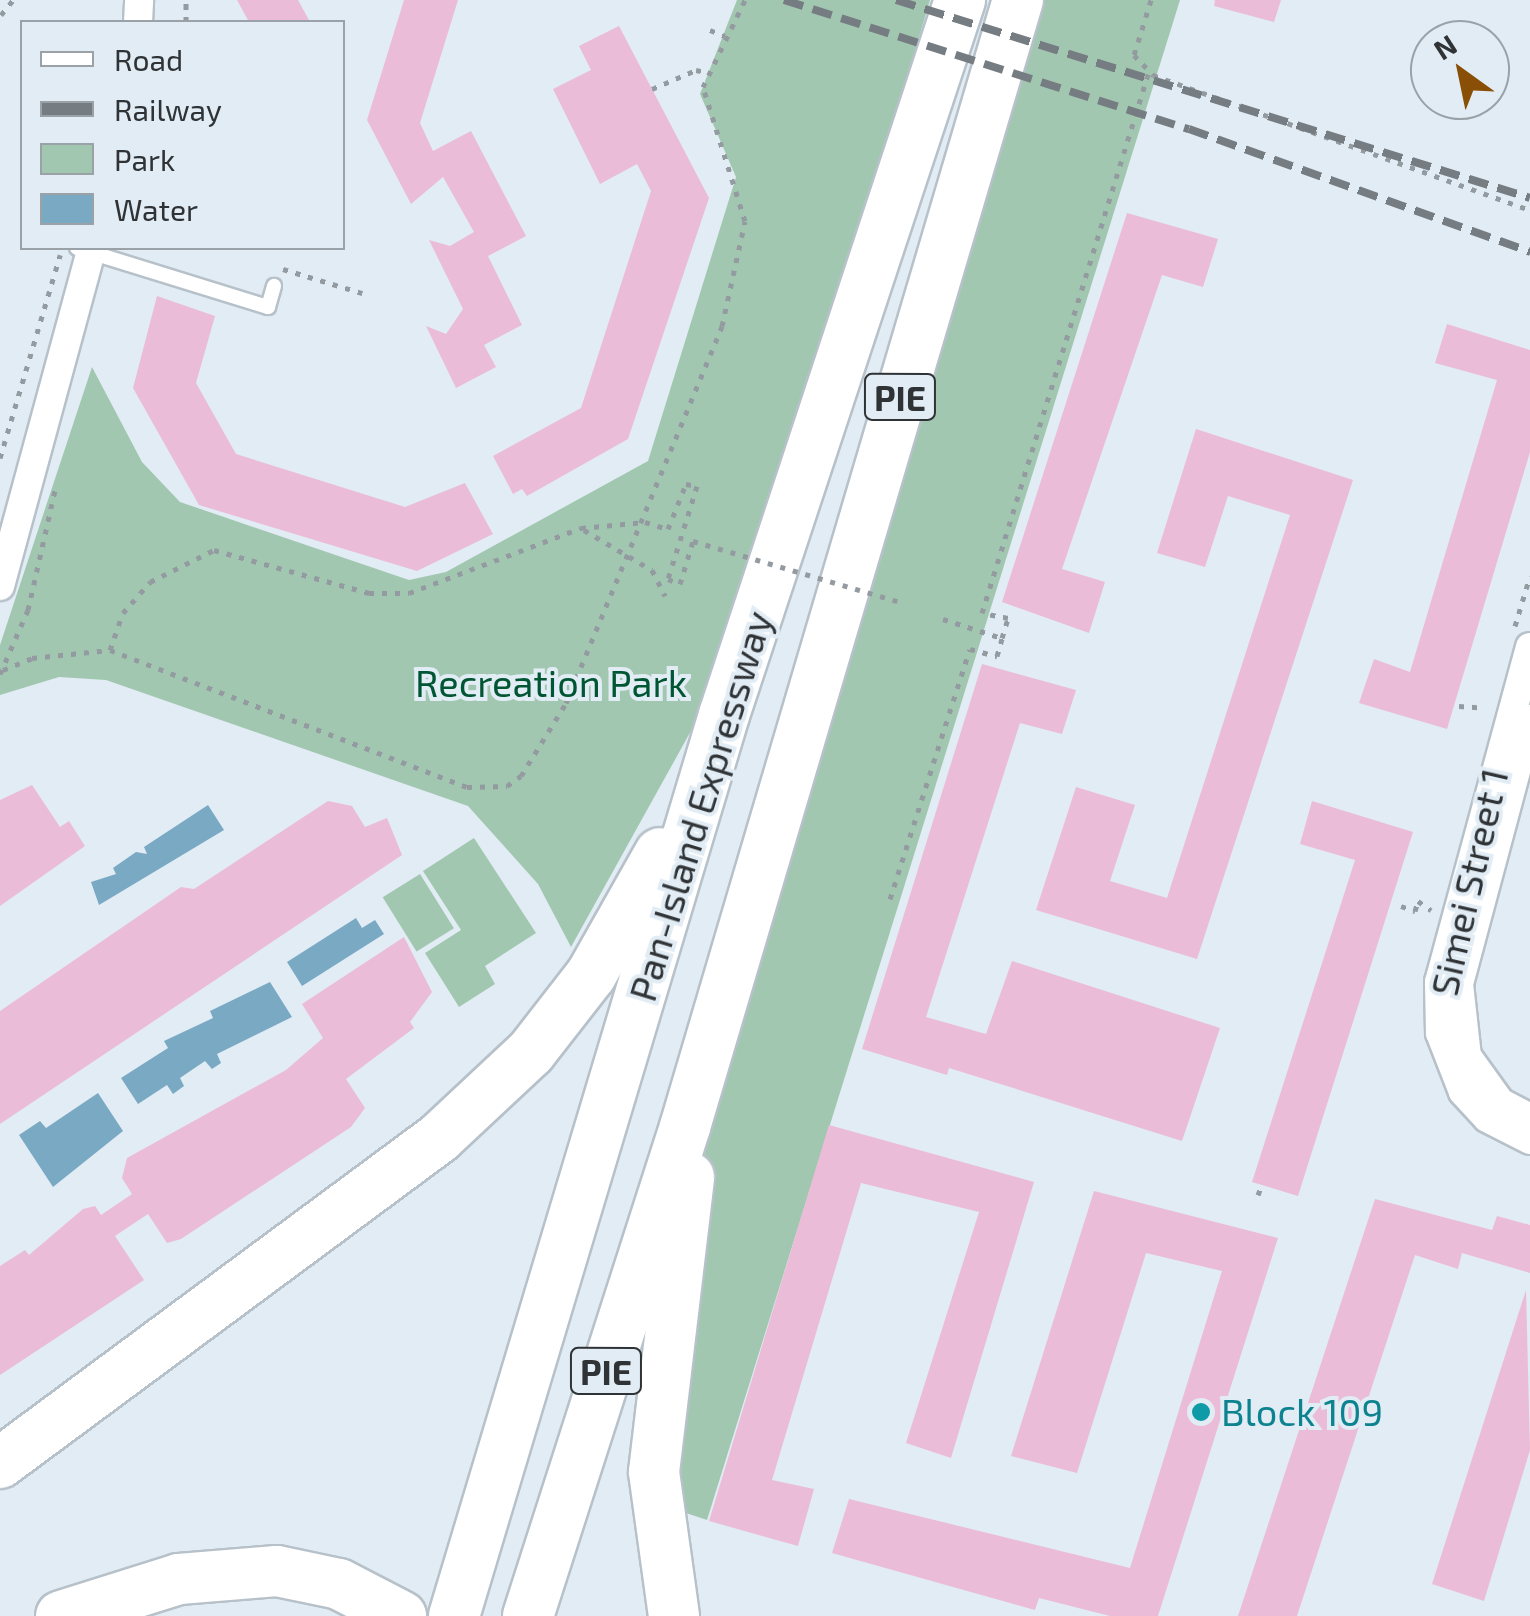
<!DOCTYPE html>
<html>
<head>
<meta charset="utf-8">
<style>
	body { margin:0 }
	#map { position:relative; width:1530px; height:1616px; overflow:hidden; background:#e1ecf4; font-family:"Exo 2",sans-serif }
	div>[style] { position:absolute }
	.green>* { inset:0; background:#a2c7b0; transform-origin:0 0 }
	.water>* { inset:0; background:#7aa9c4 }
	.building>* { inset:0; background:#ebbcd8 }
	.path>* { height:5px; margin-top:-2.5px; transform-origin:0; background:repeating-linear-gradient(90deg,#939ba1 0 5px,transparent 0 13px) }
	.roads { filter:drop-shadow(2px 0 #b7c1c9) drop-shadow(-2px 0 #b7c1c9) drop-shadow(0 2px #b7c1c9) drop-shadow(0 -2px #b7c1c9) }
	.lane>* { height:14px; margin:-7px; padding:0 7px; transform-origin:7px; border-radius:7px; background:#fff }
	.street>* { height:28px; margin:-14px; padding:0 14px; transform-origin:14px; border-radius:14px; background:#fff }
	.highway>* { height:50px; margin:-25px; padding:0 25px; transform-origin:25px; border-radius:25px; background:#fff }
	.rail>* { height:8px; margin-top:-4px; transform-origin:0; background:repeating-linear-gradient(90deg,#767d82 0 20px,transparent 0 30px) }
	.path-bridge>* { height:5px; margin-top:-2.5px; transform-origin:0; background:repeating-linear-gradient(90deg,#939ba1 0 5px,transparent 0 13px) }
	.dots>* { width:28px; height:28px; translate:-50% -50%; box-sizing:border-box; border:5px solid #e1ecf4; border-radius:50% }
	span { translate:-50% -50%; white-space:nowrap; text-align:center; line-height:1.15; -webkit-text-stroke:8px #e1ecf4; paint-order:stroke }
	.shield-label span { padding:2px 8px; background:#e1ecf4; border:2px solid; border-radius:8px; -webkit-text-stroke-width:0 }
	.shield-label { font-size:35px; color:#2f3336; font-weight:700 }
	.park-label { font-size:38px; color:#005633 }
	.street-label { font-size:38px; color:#2f3336 }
	.culture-label { font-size:38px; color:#0d838f }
	.left { translate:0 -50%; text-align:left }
	.legend { position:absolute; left:20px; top:20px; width:325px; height:230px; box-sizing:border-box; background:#e1ecf4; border:2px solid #9aa2a8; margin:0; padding:12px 18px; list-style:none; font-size:30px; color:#2f3336 }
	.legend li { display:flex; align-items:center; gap:20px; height:50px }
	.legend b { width:50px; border:2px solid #9aa2a8 }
	.north { position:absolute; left:1410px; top:20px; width:100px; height:100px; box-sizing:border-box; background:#e1ecf4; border:2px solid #9aa2a8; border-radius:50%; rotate:327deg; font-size:28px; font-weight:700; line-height:40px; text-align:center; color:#2f3336 }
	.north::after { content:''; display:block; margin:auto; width:35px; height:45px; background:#894f06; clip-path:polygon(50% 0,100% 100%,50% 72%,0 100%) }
</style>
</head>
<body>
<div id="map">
	<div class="green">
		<div style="clip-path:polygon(737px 0,930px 0,742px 639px,571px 947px,538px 884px,468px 806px,106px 680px,59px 677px,0 695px,0 645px,92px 367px,142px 462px,180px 502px,409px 580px,446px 572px,648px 461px,736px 177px,700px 94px)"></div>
		<div style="clip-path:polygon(1025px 0,1180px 0,707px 1520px,674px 1509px,690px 1166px)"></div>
		<div style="clip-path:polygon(474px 838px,536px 933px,485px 966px,495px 984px,459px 1007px,425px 953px,461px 930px,423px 871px)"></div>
		<div style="left:420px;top:874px;width:64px;height:44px;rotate:58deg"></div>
	</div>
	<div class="water">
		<div style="clip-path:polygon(208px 805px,224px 830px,99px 905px,91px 882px,116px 874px,113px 868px,136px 852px,147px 854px,144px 847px)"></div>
		<div style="clip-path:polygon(356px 918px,362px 928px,375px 920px,384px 934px,302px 986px,287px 962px)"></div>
		<div style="clip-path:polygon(270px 982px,292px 1017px,217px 1054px,221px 1063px,212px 1069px,205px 1061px,180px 1078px,184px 1086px,173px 1094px,167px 1085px,138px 1104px,121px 1078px,168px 1048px,164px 1041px,213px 1018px,210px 1011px)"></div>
		<div style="clip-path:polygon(98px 1093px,123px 1131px,53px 1187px,19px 1135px,40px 1121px,46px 1128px)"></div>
	</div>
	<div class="building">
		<div style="clip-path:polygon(237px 0,298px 0,310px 22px,249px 22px)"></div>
		<div style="clip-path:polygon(404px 0,458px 0,420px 123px,433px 151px,471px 131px,526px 236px,488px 256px,522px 325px,484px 345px,496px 367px,456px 388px,426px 326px,446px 334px,463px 309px,429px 240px,450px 246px,474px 232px,443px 177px,411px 204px,367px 120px)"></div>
		<div style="clip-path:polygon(1215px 0,1281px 0,1274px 22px,1214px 6px)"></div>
		<div style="clip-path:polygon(619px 26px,709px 198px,628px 439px,527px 496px,522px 489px,513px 494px,493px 456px,581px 408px,651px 191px,637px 164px,600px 184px,553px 89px,591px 70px,579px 46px)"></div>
		<div style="clip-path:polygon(1127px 213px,1218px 239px,1203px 287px,1162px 275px,1062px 569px,1105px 582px,1089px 633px,1002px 602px)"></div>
		<div style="clip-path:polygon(157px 296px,215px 316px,196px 383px,236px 454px,405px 507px,465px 483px,493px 534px,417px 571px,199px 505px,133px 388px)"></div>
		<div style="clip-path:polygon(1447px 324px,1530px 350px,1530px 452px,1447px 729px,1359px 703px,1374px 659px,1410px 672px,1497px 380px,1435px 363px)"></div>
		<div style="clip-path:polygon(1196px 429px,1353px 480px,1197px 959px,1036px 910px,1076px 787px,1135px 805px,1110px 881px,1167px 898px,1290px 515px,1228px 496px,1205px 567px,1157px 553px)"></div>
		<div style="clip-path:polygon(982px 664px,1076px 690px,1062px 734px,1020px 723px,926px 1017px,986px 1034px,1012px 961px,1220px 1028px,1182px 1141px,949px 1068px,947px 1075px,862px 1049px)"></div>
		<div style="clip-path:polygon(32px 785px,60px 827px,69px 821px,85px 846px,0 906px,0 800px)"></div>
		<div style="clip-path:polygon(328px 801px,352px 806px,365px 827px,387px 818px,402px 855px,0 1124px,0 1011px,181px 887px,194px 889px)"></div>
		<div style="clip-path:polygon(1312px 801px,1413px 832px,1298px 1196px,1252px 1182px,1355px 860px,1300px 844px)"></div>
		<div style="clip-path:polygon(404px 937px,432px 992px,410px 1022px,414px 1028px,346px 1079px,365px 1108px,351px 1127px,181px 1239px,167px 1243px,148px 1214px,115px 1236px,144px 1280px,0 1375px,0 1266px,25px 1250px,29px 1255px,83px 1209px,95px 1206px,101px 1215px,132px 1194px,122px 1178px,127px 1158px,286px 1070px,323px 1038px,302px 1004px)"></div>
		<div style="clip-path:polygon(829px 1125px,1034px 1182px,951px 1458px,906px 1443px,979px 1212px,861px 1183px,772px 1480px,814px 1489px,798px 1546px,709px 1521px)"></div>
		<div style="clip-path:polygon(1094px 1191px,1278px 1238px,1158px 1616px,1110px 1616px,1039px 1598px,1035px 1610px,832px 1553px,849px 1499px,1130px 1568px,1222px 1271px,1146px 1253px,1077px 1473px,1011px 1456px)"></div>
		<div style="clip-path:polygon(1375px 1199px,1492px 1230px,1497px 1216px,1530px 1225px,1530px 1273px,1462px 1253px,1458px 1269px,1415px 1255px,1297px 1616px,1238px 1616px)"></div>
		<div style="clip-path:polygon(1526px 1290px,1530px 1450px,1484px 1601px,1432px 1584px)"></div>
	</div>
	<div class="path">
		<div style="left:1151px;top:0;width:58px;rotate:107.2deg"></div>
		<div style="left:1134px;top:55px;width:28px;rotate:46deg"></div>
		<div style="left:1153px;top:75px;width:400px;rotate:19.7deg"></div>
		<div style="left:1px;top:15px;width:19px;rotate:-51deg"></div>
		<div style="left:186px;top:22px;width:22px;rotate:-90deg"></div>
		<div style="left:710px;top:30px;width:16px;rotate:22deg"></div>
		<div style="left:652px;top:89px;width:48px;rotate:-23.4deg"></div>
		<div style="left:696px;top:70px;width:14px;rotate:12deg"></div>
		<div style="left:283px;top:269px;width:83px;rotate:16.9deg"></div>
		<div style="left:0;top:458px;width:212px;rotate:-73.5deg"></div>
		<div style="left:584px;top:530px;width:79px;rotate:30.5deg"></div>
		<div style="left:652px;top:570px;width:29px;rotate:63deg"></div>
		<div style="left:943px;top:619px;width:62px;rotate:17.9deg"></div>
		<div style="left:1002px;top:638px;width:21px;rotate:-73deg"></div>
		<div style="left:1008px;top:618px;width:26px;rotate:-169deg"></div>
		<div style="left:982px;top:613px;width:567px;rotate:-72.87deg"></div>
		<div style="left:1515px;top:626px;width:52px;rotate:-73.3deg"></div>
		<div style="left:110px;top:650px;width:39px;rotate:-71deg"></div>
		<div style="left:123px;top:613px;width:41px;rotate:-48.9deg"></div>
		<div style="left:150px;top:582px;width:72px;rotate:-26.6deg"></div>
		<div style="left:214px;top:550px;width:161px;rotate:15.5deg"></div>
		<div style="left:369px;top:593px;width:40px"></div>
		<div style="left:409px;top:593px;width:184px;rotate:-20.7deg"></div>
		<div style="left:581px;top:528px;width:64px;rotate:-5.4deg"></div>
		<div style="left:645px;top:522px;width:24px;rotate:17deg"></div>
		<div style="left:668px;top:529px;width:48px;rotate:-68.2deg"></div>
		<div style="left:686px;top:484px;width:11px;rotate:10deg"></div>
		<div style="left:697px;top:486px;width:97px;rotate:107.3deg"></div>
		<div style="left:668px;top:579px;width:13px;rotate:23deg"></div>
		<div style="left:680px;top:584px;width:45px;rotate:-73.2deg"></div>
		<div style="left:3px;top:670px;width:31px;rotate:-22deg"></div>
		<div style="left:32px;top:658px;width:78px;rotate:-5.9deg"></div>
		<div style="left:110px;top:650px;width:382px;rotate:21deg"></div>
		<div style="left:467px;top:787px;width:40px;rotate:-1.4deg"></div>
		<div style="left:507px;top:786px;width:17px;rotate:-36deg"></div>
		<div style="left:521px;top:776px;width:86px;rotate:-58.3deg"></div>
		<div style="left:566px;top:703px;width:408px;rotate:-67.5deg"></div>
		<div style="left:722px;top:326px;width:107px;rotate:-77.6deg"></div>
		<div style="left:745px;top:221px;width:140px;rotate:-107.4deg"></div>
		<div style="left:703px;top:87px;width:97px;rotate:-64.2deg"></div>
		<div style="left:0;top:674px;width:70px;rotate:-66.4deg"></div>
		<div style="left:28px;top:610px;width:127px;rotate:-77.3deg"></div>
		<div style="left:1459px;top:706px;width:26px;rotate:4deg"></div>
		<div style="left:890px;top:899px;width:262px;rotate:-72.3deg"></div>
		<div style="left:970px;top:649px;width:28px;rotate:15deg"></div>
		<div style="left:997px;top:656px;width:19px;rotate:-74deg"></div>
		<div style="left:1401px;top:906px;width:15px;rotate:20deg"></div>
		<div style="left:1415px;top:911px;width:10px;rotate:-73deg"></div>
		<div style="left:1418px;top:901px;width:16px;rotate:35deg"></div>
		<div style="left:1258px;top:1195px;width:9px;rotate:-69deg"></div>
	</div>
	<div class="roads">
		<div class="lane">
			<div style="left:77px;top:248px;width:200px;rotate:17.2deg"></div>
			<div style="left:268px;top:307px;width:22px;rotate:-74deg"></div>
		</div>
		<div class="street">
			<div style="left:138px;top:22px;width:22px;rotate:-87deg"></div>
			<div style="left:0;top:586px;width:350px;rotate:-74.8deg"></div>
			<div style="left:1530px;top:647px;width:347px;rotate:105.2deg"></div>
			<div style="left:1439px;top:982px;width:51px;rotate:88.9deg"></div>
			<div style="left:1440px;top:1033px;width:63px;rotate:68.7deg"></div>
			<div style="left:1463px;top:1092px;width:35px;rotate:47deg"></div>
			<div style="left:1487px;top:1118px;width:48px;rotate:27.1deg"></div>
			<div style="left:1530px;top:719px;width:274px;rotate:105deg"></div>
			<div style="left:1459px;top:984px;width:72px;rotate:83.7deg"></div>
			<div style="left:1467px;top:1056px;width:57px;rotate:54.3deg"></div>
			<div style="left:1500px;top:1102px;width:34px;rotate:28deg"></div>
		</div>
		<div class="highway">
			<div style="left:0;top:1463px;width:546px;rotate:-36.51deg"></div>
			<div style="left:439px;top:1138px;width:126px;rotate:-43.1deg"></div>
			<div style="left:531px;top:1052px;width:98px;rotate:-52.1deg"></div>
			<div style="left:591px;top:975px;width:140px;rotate:-60.5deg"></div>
			<div style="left:61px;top:1616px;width:124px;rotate:-17.4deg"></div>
			<div style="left:179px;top:1579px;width:98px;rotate:-4.7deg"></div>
			<div style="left:277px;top:1571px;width:63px;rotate:11.8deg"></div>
			<div style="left:339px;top:1584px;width:70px;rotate:27.3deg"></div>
			<div style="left:454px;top:1616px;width:941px;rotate:-73.32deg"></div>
			<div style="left:724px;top:715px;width:753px;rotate:-71.73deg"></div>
			<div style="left:528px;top:1616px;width:514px;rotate:-72.2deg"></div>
			<div style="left:685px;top:1127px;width:1175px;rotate:-73.54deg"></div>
			<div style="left:674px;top:1616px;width:145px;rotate:-97.9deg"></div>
			<div style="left:654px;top:1472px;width:297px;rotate:-83.2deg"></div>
		</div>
	</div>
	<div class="rail">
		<div style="left:784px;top:0;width:425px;rotate:17.7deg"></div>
		<div style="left:1189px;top:129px;width:363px;rotate:19.8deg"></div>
		<div style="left:896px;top:0;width:664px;rotate:17.34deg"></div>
	</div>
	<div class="path-bridge">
		<div style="left:693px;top:541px;width:219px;rotate:16.4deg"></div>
	</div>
	<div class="dots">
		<div style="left:1201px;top:1412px;background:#0f9aa8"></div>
	</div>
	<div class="shield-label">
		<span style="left:900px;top:397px">PIE</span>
		<span style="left:606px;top:1371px">PIE</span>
	</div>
	<div class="park-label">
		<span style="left:551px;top:683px">Recreation Park</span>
	</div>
	<div class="street-label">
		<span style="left:700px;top:806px;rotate:-73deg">Pan-Island Expressway</span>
		<span style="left:1469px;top:882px;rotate:-77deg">Simei Street 1</span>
	</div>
	<div class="culture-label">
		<span class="left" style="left:1221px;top:1412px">Block 109</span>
	</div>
	<ul class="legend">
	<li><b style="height:12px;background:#fff"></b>Road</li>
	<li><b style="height:12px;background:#767d82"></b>Railway</li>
	<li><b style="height:28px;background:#a2c7b0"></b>Park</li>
	<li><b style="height:28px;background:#7aa9c4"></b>Water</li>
	</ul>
	<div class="north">N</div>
</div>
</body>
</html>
